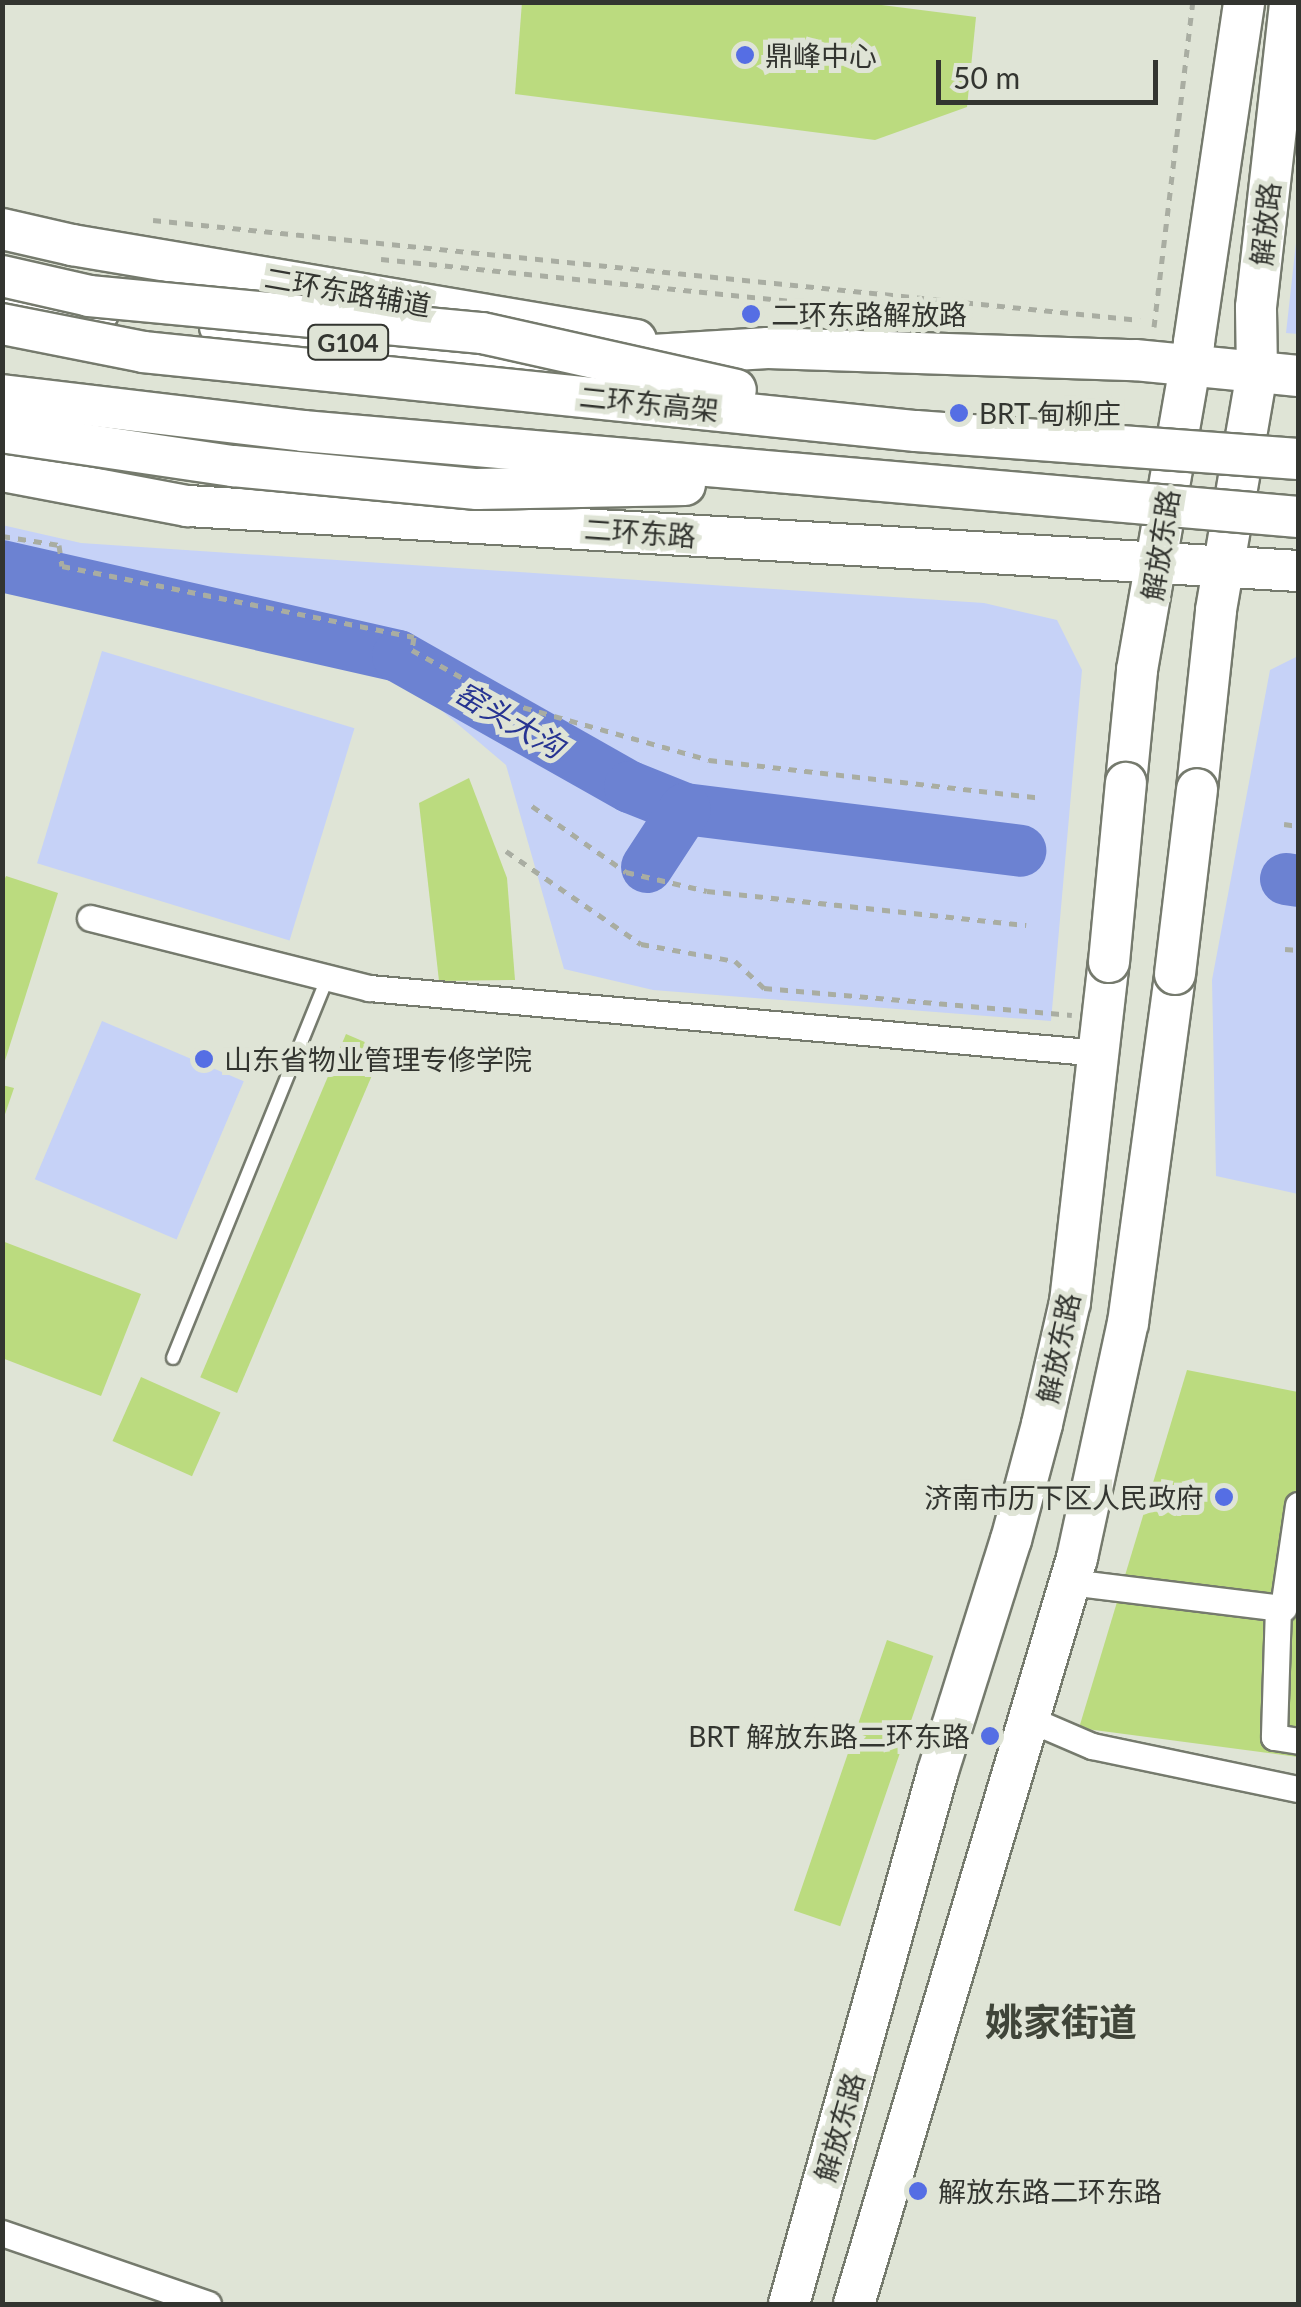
<!DOCTYPE html>
<html>
<head>
<meta charset="utf-8">
<style>
	body { margin:0 }
	#map { position:relative; width:1301px; height:2307px; overflow:hidden; background:#dfe4d6; font-family:Lato,"Noto Sans SC",sans-serif }
	div>[style] { position:absolute }
	.green>* { inset:0; background:#c6d2f7; transform-origin:0 0 }
	.river>* { height:52px; margin:-26px; padding:0 26px; transform-origin:26px; border-radius:26px; background:#6c82d2 }
	.building>* { inset:0; background:#bbdb7f; transform-origin:0 0 }
	.path>* { height:5px; margin-top:-2.5px; transform-origin:0; background:repeating-linear-gradient(90deg,#a9ada2 0 8px,transparent 0 16px) }
	.roads { filter:drop-shadow(2px 0 #757a6d) drop-shadow(-2px 0 #757a6d) drop-shadow(0 2px #757a6d) drop-shadow(0 -2px #757a6d) }
	.service>* { height:12px; margin:-6px; padding:0 6px; transform-origin:6px; border-radius:6px; background:#fff }
	.minor>* { height:25px; margin:-12.5px; padding:0 12.5px; transform-origin:12.5px; border-radius:12.5px; background:#fff }
	.primary>* { height:40px; margin:-20px; padding:0 20px; transform-origin:20px; border-radius:20px; background:#fff }
	.trunk>* { height:40px; margin:-20px; padding:0 20px; transform-origin:20px; border-radius:20px; background:#fff }
	.bridges { filter:drop-shadow(2px 0 #757a6d) drop-shadow(-2px 0 #757a6d) drop-shadow(0 2px #757a6d) drop-shadow(0 -2px #757a6d) }
	.primary-bridge>* { height:40px; margin:-20px; padding:0 20px; transform-origin:20px; border-radius:20px; background:#fff }
	.trunk-bridge>* { height:40px; margin:-20px; padding:0 20px; transform-origin:20px; border-radius:20px; background:#fff }
	.dots>* { width:28px; height:28px; translate:-50% -50%; box-sizing:border-box; border:5px solid #dfe4d6; border-radius:50% }
	span { translate:-50% -50%; white-space:nowrap; text-align:center; line-height:1.15; -webkit-text-stroke:10px #dfe4d6; paint-order:stroke }
	.shield-label span { padding:2px 8px; background:#dfe4d6; border:2px solid; border-radius:8px; -webkit-text-stroke-width:0 }
	.shield-label { font-size:25px; color:#333530; font-weight:700 }
	.poi-label { font-size:28px; color:#333530 }
	.left { translate:0 -50%; text-align:left }
	.right { translate:-100% -50%; text-align:right }
	.street-label { font-size:28px; color:#333530 }
	.water-label { font-size:30px; color:#273492; font-style:italic }
	.district-label { font-size:38px; color:#404539; font-weight:700 }
	.frame { position:absolute; inset:0; border:5px solid #333530; pointer-events:none }
	.scale { position:absolute; left:936px; top:60px; width:222px; height:45px; box-sizing:border-box; border:5px solid #333530; border-top:0; padding-left:12px; font-size:30px; line-height:35px; white-space:nowrap; color:#333530; -webkit-text-stroke:8px #dfe4d6; paint-order:stroke }
</style>
</head>
<body>
<div id="map">
	<div class="green">
		<div style="clip-path:polygon(1298px 225px,1298px 334px,1286px 333px)"></div>
		<div style="clip-path:polygon(2px 525px,81px 543px,984px 603px,1057px 620px,1082px 670px,1051px 1021px,653px 990px,564px 969px,506px 765px,395px 671px,402px 641px,3px 575px)"></div>
		<div style="left:102px;top:651px;width:264px;height:222px;rotate:17deg"></div>
		<div style="clip-path:polygon(1298px 656px,1298px 1194px,1216px 1176px,1212px 980px,1270px 670px)"></div>
		<div style="left:102px;top:1021px;width:154px;height:172px;rotate:23deg"></div>
	</div>
	<div class="river">
		<div style="left:2px;top:566px;width:406px;rotate:12.8deg"></div>
		<div style="left:398px;top:656px;width:266px;rotate:29.5deg"></div>
		<div style="left:630px;top:787px;width:59px;rotate:21.8deg"></div>
		<div style="left:685px;top:809px;width:338px;rotate:7.1deg"></div>
		<div style="left:647px;top:867px;width:69px;rotate:-56.8deg"></div>
		<div style="left:1286px;top:879px;width:12px;rotate:9deg"></div>
	</div>
	<div class="building">
		<div style="clip-path:polygon(522px 2px,858px 2px,976px 17px,967px 107px,875px 140px,515px 94px)"></div>
		<div style="clip-path:polygon(469px 778px,507px 878px,515px 980px,439px 981px,419px 803px)"></div>
		<div style="clip-path:polygon(6px 876px,58px 893px,3px 1067px,2px 885px)"></div>
		<div style="left:346px;top:1034px;width:40px;height:373px;rotate:23deg"></div>
		<div style="clip-path:polygon(2px 1085px,14px 1088px,3px 1120px,2px 1120px)"></div>
		<div style="clip-path:polygon(2px 1241px,141px 1294px,101px 1396px,2px 1358px)"></div>
		<div style="clip-path:polygon(1187px 1370px,1298px 1392px,1298px 1757px,1079px 1728px)"></div>
		<div style="left:141px;top:1377px;width:87px;height:70px;rotate:24deg"></div>
		<div style="left:887px;top:1640px;width:49px;height:286px;rotate:19deg"></div>
	</div>
	<div class="path">
		<div style="left:153px;top:220px;width:992px;rotate:5.79deg"></div>
		<div style="left:381px;top:259px;width:559px;rotate:5.85deg"></div>
		<div style="left:1154px;top:327px;width:327px;rotate:-83.2deg"></div>
		<div style="left:2px;top:536px;width:58px;rotate:9deg"></div>
		<div style="left:59px;top:545px;width:21px;rotate:82deg"></div>
		<div style="left:62px;top:566px;width:359px;rotate:11.4deg"></div>
		<div style="left:414px;top:637px;width:13px;rotate:99deg"></div>
		<div style="left:412px;top:650px;width:110px;rotate:28.9deg"></div>
		<div style="left:508px;top:703px;width:209px;rotate:15.8deg"></div>
		<div style="left:709px;top:760px;width:334px;rotate:6.5deg"></div>
		<div style="left:532px;top:806px;width:115px;rotate:35.1deg"></div>
		<div style="left:626px;top:872px;width:83px;rotate:13.2deg"></div>
		<div style="left:707px;top:891px;width:321px;rotate:6.1deg"></div>
		<div style="left:1284px;top:824px;width:14px;rotate:8deg"></div>
		<div style="left:506px;top:851px;width:164px;rotate:34.6deg"></div>
		<div style="left:641px;top:944px;width:96px;rotate:10.3deg"></div>
		<div style="left:735px;top:961px;width:40px;rotate:43deg"></div>
		<div style="left:764px;top:988px;width:309px;rotate:5deg"></div>
		<div style="left:1285px;top:949px;width:13px;rotate:4deg"></div>
	</div>
	<div class="roads">
		<div class="service">
			<div style="left:173px;top:1358px;width:411px;rotate:-67.9deg"></div>
		</div>
		<div class="minor">
			<div style="left:90px;top:918px;width:288px;rotate:14.1deg"></div>
			<div style="left:369px;top:988px;width:734px;rotate:5.08deg"></div>
			<div style="left:1070px;top:1582px;width:215px;rotate:7deg"></div>
			<div style="left:1283px;top:1608px;width:104px;rotate:-81.7deg"></div>
			<div style="left:1278px;top:1607px;width:130px;rotate:91.8deg"></div>
			<div style="left:1274px;top:1737px;width:24px;rotate:9deg"></div>
			<div style="left:1029px;top:1719px;width:69px;rotate:23.2deg"></div>
			<div style="left:1092px;top:1746px;width:210px;rotate:11.8deg"></div>
			<div style="left:2px;top:2233px;width:218px;rotate:19deg"></div>
		</div>
		<div class="primary">
			<div style="left:1126px;top:783px;width:114px;rotate:-84.4deg"></div>
			<div style="left:1137px;top:670px;width:333px;rotate:-80.1deg"></div>
			<div style="left:1194px;top:342px;width:344px;rotate:-81.6deg"></div>
			<div style="left:1197px;top:789px;width:180px;rotate:-83.9deg"></div>
			<div style="left:1216px;top:610px;width:241px;rotate:-80.2deg"></div>
			<div style="left:1257px;top:373px;width:66px;rotate:-90.9deg"></div>
			<div style="left:1256px;top:307px;width:307px;rotate:-83.6deg"></div>
			<div style="left:789px;top:2304px;width:553px;rotate:-74.38deg"></div>
			<div style="left:938px;top:1771px;width:242px;rotate:-72.5deg"></div>
			<div style="left:1011px;top:1540px;width:120px;rotate:-75deg"></div>
			<div style="left:1042px;top:1424px;width:125px;rotate:-77.1deg"></div>
			<div style="left:1070px;top:1302px;width:342px;rotate:-83.5deg"></div>
			<div style="left:854px;top:2304px;width:779px;rotate:-73.36deg"></div>
			<div style="left:1077px;top:1558px;width:240px;rotate:-77.8deg"></div>
			<div style="left:1128px;top:1323px;width:352px;rotate:-82.3deg"></div>
		</div>
		<div class="trunk">
			<div style="left:2px;top:229px;width:72px;rotate:12.9deg"></div>
			<div style="left:72px;top:245px;width:572px;rotate:9.56deg"></div>
			<div style="left:2px;top:301px;width:97px;rotate:6.5deg"></div>
			<div style="left:220px;top:327px;width:320px;rotate:6.3deg"></div>
			<div style="left:538px;top:362px;width:230px;rotate:-3.5deg"></div>
			<div style="left:768px;top:348px;width:367px;rotate:1.9deg"></div>
			<div style="left:1135px;top:360px;width:164px;rotate:5.6deg"></div>
			<div style="left:303px;top:450px;width:182px;rotate:6.6deg"></div>
			<div style="left:2px;top:471px;width:189px;rotate:10.7deg"></div>
			<div style="left:188px;top:506px;width:1112px;rotate:3.35deg"></div>
		</div>
	</div>
	<div class="bridges">
		<div class="primary-bridge">
			<div style="left:1109px;top:962px;width:180px;rotate:-84.6deg"></div>
			<div style="left:1175px;top:974px;width:186px;rotate:-83.2deg"></div>
		</div>
		<div class="trunk-bridge">
			<div style="left:2px;top:276px;width:89px;rotate:12.9deg"></div>
			<div style="left:89px;top:296px;width:395px;rotate:5.4deg"></div>
			<div style="left:482px;top:333px;width:260px;rotate:12.6deg"></div>
			<div style="left:2px;top:324px;width:144px;rotate:11.2deg"></div>
			<div style="left:143px;top:352px;width:777px;rotate:5.84deg"></div>
			<div style="left:916px;top:431px;width:383px;rotate:4.2deg"></div>
			<div style="left:2px;top:395px;width:303px;rotate:6.8deg"></div>
			<div style="left:303px;top:431px;width:999px;rotate:4.94deg"></div>
			<div style="left:2px;top:432px;width:233px;rotate:8.4deg"></div>
			<div style="left:233px;top:466px;width:245px;rotate:5.4deg"></div>
			<div style="left:477px;top:489px;width:208px;rotate:-1.1deg"></div>
		</div>
	</div>
	<div class="dots">
		<div style="left:745px;top:55px;background:#556ee4"></div>
		<div style="left:751px;top:314px;background:#556ee4"></div>
		<div style="left:959px;top:413px;background:#556ee4"></div>
		<div style="left:204px;top:1059px;background:#556ee4"></div>
		<div style="left:1224px;top:1497px;background:#556ee4"></div>
		<div style="left:990px;top:1736px;background:#556ee4"></div>
		<div style="left:918px;top:2191px;background:#556ee4"></div>
	</div>
	<div class="shield-label">
		<span style="left:348px;top:342px">G104</span>
	</div>
	<div class="poi-label">
		<span class="left" style="left:765px;top:55px">鼎峰中心</span>
		<span class="left" style="left:771px;top:314px">二环东路解放路</span>
		<span class="left" style="left:979px;top:413px">BRT 甸柳庄</span>
		<span class="left" style="left:224px;top:1059px">山东省物业管理专修学院</span>
		<span class="right" style="left:1204px;top:1497px">济南市历下区人民政府</span>
		<span class="right" style="left:970px;top:1736px">BRT 解放东路二环东路</span>
		<span class="left" style="left:938px;top:2191px">解放东路二环东路</span>
	</div>
	<div class="street-label">
		<span style="left:1265px;top:224px;rotate:-84deg">解放路</span>
		<span style="left:348px;top:291px;rotate:10deg">二环东路辅道</span>
		<span style="left:649px;top:403px;rotate:6deg">二环东高架</span>
		<span style="left:640px;top:532px;rotate:4deg">二环东路</span>
		<span style="left:1160px;top:545px;rotate:-81deg">解放东路</span>
		<span style="left:1058px;top:1348px;rotate:-78deg">解放东路</span>
		<span style="left:839px;top:2127px;rotate:-74deg">解放东路</span>
	</div>
	<div class="water-label">
		<span style="left:510px;top:719px;rotate:30deg">窑头大沟</span>
	</div>
	<div class="district-label">
		<span style="left:1061px;top:2022px">姚家街道</span>
	</div>
	<div class="frame"></div>
	<div class="scale">50 m</div>
</div>
</body>
</html>
